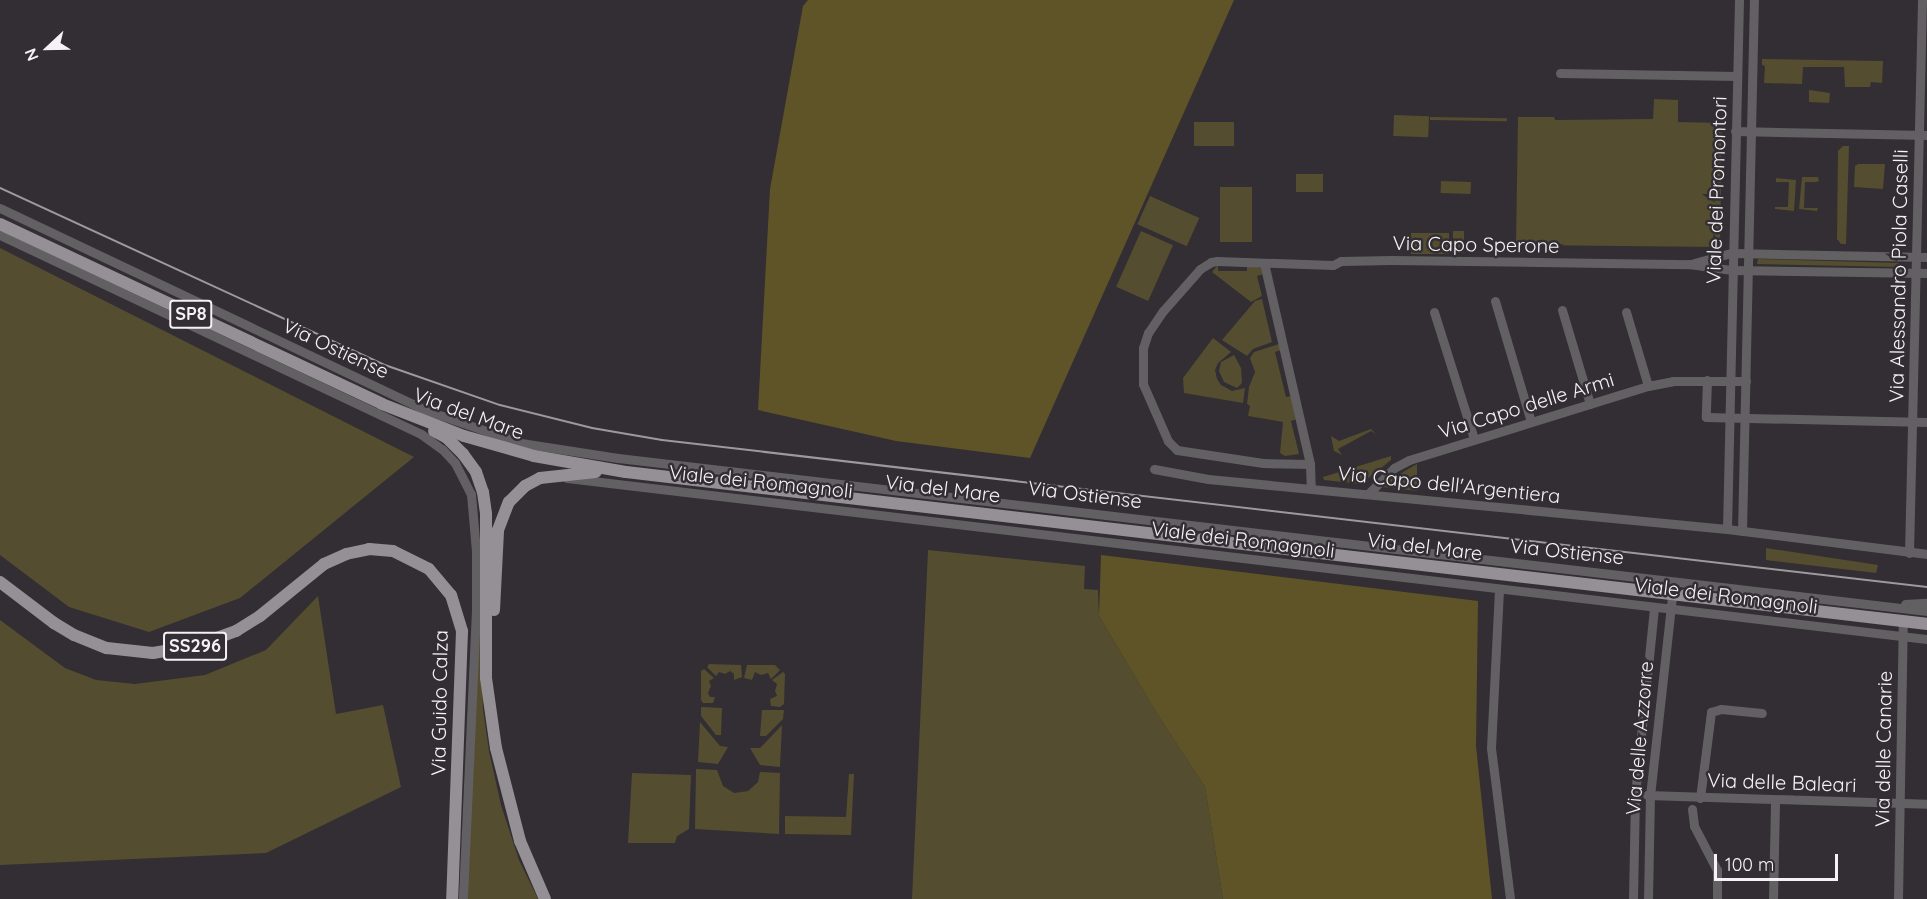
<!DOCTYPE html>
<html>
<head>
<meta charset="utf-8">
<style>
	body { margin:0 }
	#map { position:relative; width:1927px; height:899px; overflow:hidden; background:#322e33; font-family:Quicksand,sans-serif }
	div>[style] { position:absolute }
	.green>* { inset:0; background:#544d2f; transform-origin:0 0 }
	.forest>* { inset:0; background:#5f5428 }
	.minor>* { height:9px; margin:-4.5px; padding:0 4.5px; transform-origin:4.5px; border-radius:4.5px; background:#626063 }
	.major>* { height:12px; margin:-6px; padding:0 6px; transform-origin:6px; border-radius:6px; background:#949095 }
	.rail>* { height:2px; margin:-1px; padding:0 1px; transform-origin:1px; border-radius:1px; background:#9d9a9e }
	span { translate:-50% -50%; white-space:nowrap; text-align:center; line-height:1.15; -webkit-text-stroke:5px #322e33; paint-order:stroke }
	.shield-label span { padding:2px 4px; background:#322e33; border:2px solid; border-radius:4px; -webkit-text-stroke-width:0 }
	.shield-label { font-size:18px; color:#f5f2f6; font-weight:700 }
	.street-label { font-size:20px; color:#f5f2f6 }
	.north { position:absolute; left:18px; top:18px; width:60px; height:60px; -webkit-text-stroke:4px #322e33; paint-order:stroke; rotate:248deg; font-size:16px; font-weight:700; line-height:24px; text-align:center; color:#f5f2f6 }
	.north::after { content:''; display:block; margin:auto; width:21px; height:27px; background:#f5f2f6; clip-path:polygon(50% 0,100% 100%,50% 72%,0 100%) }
	.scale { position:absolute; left:1714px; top:854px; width:124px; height:27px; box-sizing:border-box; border:3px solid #f5f2f6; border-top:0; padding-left:8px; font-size:18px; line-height:21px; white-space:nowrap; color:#f5f2f6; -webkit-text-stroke:4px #322e33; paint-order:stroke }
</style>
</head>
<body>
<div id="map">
	<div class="green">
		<div style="clip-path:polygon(1762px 59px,1883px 61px,1882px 83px,1871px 82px,1870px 87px,1845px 87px,1844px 67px,1803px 67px,1802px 84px,1764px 83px,1765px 66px,1762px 65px)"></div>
		<div style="clip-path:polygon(1809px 90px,1830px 93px,1829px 103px,1809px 102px)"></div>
		<div style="clip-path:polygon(1654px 99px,1678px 100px,1678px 122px,1722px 123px,1720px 247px,1516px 245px,1518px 117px,1554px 117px,1555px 120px,1653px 119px)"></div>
		<div style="left:1394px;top:115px;width:35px;height:21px;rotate:2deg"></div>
		<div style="left:1430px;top:117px;width:77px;height:3px;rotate:1deg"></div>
		<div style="left:1194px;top:122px;width:40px;height:24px"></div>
		<div style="clip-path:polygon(1843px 146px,1849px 146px,1846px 244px,1841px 244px,1837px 239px,1838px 151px)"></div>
		<div style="clip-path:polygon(1858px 164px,1885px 164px,1883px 189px,1854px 187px,1855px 166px)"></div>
		<div style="left:1296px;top:174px;width:27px;height:18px"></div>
		<div style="clip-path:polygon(1802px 177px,1818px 177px,1819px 181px,1816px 182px,1805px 182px,1804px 208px,1818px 208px,1817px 211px,1799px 209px)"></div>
		<div style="clip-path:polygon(1776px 178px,1796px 180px,1794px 211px,1775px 209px,1775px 207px,1788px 207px,1789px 182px,1776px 182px)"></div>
		<div style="left:1441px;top:181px;width:30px;height:12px;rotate:2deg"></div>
		<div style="left:1220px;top:187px;width:32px;height:55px"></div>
		<div style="left:1150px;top:196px;width:54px;height:31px;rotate:24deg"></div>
		<div style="left:1141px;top:231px;width:35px;height:61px;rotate:24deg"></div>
		<div style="left:1453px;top:231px;width:11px;height:22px"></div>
		<div style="left:1411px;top:233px;width:38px;height:21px"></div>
		<div style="clip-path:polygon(0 248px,414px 457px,240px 598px,149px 632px,69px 607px,0 555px)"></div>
		<div style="clip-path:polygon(1758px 259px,1899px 263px,1899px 267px,1757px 264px)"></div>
		<div style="clip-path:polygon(1218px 265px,1218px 271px,1247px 271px,1247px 265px,1261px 268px,1263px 274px,1257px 276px,1262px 296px,1251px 302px,1212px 272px)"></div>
		<div style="clip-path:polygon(1262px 299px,1272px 342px,1253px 349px,1247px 356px,1222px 340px,1255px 301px)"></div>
		<div style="clip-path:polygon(1213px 338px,1231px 352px,1218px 363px,1215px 370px,1217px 379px,1221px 385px,1232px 391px,1245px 388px,1243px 403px,1184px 393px,1183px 378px)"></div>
		<div style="clip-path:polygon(1279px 344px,1281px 350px,1275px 352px,1286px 397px,1292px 396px,1297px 419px,1291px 421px,1299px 454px,1285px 456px,1280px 453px,1283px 422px,1248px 416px,1250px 406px,1247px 404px,1249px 387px,1255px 372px,1250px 358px,1254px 352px)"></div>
		<div style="clip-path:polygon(1234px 355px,1241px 368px,1242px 383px,1237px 388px,1224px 382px,1219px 371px,1221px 362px)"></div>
		<div style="clip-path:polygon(1371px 429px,1376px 434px,1371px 431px,1338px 449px,1342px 455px,1334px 451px,1331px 436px,1339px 441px)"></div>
		<div style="clip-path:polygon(1391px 456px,1391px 460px,1361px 484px,1324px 480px,1323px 477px)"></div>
		<div style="clip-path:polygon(1417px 464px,1417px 491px,1383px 487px,1386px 482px)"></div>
		<div style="clip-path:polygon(1766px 548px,1878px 565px,1876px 573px,1766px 560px)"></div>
		<div style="clip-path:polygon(928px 550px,1085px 566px,1084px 589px,1098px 590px,1099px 616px,1156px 712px,1205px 787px,1223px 899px,912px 899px)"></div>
		<div style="clip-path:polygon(479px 594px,483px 709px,489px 751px,501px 805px,519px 860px,538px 899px,466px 899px)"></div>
		<div style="clip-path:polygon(318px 596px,336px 714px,383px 705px,401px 787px,266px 853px,0 865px,0 620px,65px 668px,96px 680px,135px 684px,205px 675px,266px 650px)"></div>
		<div style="clip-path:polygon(709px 664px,741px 665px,742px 677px,734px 680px,734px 674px,730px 671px,725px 674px,719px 672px,716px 676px,707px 667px)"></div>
		<div style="clip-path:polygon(747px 665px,775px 665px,780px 670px,771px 679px,768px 673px,761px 675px,755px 672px,752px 680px,744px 678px)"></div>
		<div style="clip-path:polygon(704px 669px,714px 678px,709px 681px,711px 686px,708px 693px,710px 697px,715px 697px,713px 703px,703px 703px,701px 700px,701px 671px)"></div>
		<div style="clip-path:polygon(783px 672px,785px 674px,784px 704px,780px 707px,771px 706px,770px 699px,777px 696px,775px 691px,777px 684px,772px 680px)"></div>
		<div style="clip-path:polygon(701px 707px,722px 708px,721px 735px,716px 735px,701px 716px)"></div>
		<div style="clip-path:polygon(762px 710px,784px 710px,783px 719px,766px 736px,760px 736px)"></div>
		<div style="clip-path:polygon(700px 722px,720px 746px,728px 747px,718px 764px,698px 762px)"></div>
		<div style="clip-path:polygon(782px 725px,780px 767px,760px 765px,750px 748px,760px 748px)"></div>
		<div style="clip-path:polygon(696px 769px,717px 770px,723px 786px,734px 793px,748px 791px,758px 782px,760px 772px,780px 773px,779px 834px,695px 829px)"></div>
		<div style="clip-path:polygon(632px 773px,691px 775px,689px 829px,677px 836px,675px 843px,628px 843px)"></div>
		<div style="clip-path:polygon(849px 774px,854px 774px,851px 835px,785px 834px,785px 816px,846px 817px)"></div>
	</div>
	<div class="forest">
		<div style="clip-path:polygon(808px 0,1234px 0,1030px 458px,896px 441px,758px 410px,770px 189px,803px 6px)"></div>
		<div style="clip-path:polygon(1101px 555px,1478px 601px,1476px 746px,1492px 899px,1223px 899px,1205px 787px,1156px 712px,1099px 616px)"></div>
	</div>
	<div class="minor">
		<div style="left:1560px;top:73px;width:177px;rotate:1deg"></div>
		<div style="left:1735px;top:131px;width:192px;rotate:1.2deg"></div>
		<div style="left:0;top:208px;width:474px;rotate:25.4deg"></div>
		<div style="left:428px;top:411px;width:98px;rotate:19deg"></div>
		<div style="left:521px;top:443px;width:98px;rotate:8.8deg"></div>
		<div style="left:618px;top:458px;width:1318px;rotate:6.67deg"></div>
		<div style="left:0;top:235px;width:466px;rotate:25.3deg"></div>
		<div style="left:421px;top:434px;width:26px;rotate:36deg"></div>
		<div style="left:442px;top:449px;width:19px;rotate:47deg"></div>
		<div style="left:455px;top:463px;width:35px;rotate:63deg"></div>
		<div style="left:471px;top:494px;width:57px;rotate:85deg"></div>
		<div style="left:476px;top:551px;width:59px;rotate:90deg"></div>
		<div style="left:476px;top:610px;width:289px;rotate:92.6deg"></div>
		<div style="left:1264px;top:263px;width:206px;rotate:77.1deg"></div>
		<div style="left:1310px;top:464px;width:47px;rotate:-178.8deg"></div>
		<div style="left:1263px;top:463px;width:87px;rotate:-171.4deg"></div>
		<div style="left:1177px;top:450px;width:13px;rotate:-135deg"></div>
		<div style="left:1168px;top:441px;width:62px;rotate:-113.7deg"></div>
		<div style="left:1143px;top:384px;width:36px;rotate:-90deg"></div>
		<div style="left:1143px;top:348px;width:16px;rotate:-72deg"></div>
		<div style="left:1148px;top:333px;width:27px;rotate:-56deg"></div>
		<div style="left:1163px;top:311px;width:56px;rotate:-48.6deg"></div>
		<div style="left:1200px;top:269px;width:13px;rotate:-32deg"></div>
		<div style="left:1211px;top:262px;width:6px;rotate:-9deg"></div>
		<div style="left:1217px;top:261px;width:116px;rotate:2deg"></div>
		<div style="left:1333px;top:265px;width:9px;rotate:-27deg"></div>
		<div style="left:1341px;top:261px;width:51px;rotate:-1.1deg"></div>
		<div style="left:1392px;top:260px;width:297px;rotate:0.8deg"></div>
		<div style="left:1689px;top:264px;width:42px;rotate:8.1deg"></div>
		<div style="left:1731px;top:270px;width:196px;rotate:0.9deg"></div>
		<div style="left:1694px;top:263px;width:39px;rotate:-15deg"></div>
		<div style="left:1732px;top:253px;width:195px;rotate:1.2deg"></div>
		<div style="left:1495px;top:301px;width:126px;rotate:73.4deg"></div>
		<div style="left:1562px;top:310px;width:98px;rotate:73.4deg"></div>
		<div style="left:1434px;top:312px;width:133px;rotate:72.5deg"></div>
		<div style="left:1626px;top:312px;width:77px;rotate:73.4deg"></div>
		<div style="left:1707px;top:380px;width:37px;rotate:92deg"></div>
		<div style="left:1706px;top:417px;width:221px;rotate:1.3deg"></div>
		<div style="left:1310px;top:464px;width:24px;rotate:88deg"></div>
		<div style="left:1154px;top:469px;width:55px;rotate:10.5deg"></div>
		<div style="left:1208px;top:479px;width:521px;rotate:5.5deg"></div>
		<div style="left:1727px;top:529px;width:202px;rotate:7.1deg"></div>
		<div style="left:567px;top:478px;width:1369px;rotate:6.75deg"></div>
		<div style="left:1368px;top:494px;width:37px;rotate:-45deg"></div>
		<div style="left:1394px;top:468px;width:17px;rotate:-28deg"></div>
		<div style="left:1409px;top:460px;width:250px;rotate:-17.2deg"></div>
		<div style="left:1648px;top:386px;width:25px;rotate:-11deg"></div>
		<div style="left:1673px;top:381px;width:73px"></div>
		<div style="left:1727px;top:529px;width:529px;rotate:-88.7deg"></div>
		<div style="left:1742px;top:531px;width:531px;rotate:-88.71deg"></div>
		<div style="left:1909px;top:553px;width:553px;rotate:-88.65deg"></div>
		<div style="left:1499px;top:590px;width:158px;rotate:92.9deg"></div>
		<div style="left:1491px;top:748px;width:152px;rotate:82.8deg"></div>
		<div style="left:1905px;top:604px;width:22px;rotate:-3deg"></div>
		<div style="left:1647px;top:795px;width:280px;rotate:1.8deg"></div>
		<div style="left:1700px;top:798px;width:87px;rotate:-82.7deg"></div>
		<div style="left:1711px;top:712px;width:10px;rotate:-17deg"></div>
		<div style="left:1721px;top:709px;width:41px;rotate:5.6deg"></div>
		<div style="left:1692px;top:809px;width:17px;rotate:83deg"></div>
		<div style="left:1694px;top:826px;width:50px;rotate:62.4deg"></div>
		<div style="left:1717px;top:870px;width:29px;rotate:90deg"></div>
		<div style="left:1633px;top:899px;width:104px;rotate:-88.9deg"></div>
		<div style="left:1635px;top:795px;width:188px;rotate:-84.2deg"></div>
		<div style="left:1648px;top:899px;width:103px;rotate:-88.9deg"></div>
		<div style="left:1650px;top:796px;width:209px;rotate:-83.7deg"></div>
		<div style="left:1773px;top:899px;width:99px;rotate:-88.8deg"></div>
		<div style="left:1898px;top:899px;width:278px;rotate:-89deg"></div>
	</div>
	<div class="major">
		<div style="left:0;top:224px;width:422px;rotate:25.2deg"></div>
		<div style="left:382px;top:404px;width:88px;rotate:21.3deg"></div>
		<div style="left:464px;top:436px;width:73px;rotate:15.9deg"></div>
		<div style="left:534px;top:456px;width:93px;rotate:9.9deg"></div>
		<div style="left:626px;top:472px;width:1310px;rotate:6.66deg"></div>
		<div style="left:434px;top:431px;width:15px;rotate:28deg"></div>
		<div style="left:447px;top:438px;width:23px;rotate:45deg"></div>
		<div style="left:463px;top:454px;width:22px;rotate:54deg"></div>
		<div style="left:476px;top:472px;width:21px;rotate:71deg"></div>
		<div style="left:483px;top:492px;width:22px;rotate:82deg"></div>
		<div style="left:486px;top:514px;width:164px;rotate:90deg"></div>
		<div style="left:486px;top:678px;width:71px;rotate:81.9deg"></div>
		<div style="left:496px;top:748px;width:96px;rotate:75.5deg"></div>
		<div style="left:520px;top:841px;width:63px;rotate:66.7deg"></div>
		<div style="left:0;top:582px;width:68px;rotate:37.2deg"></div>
		<div style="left:54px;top:623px;width:23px;rotate:31deg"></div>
		<div style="left:74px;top:635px;width:35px;rotate:22deg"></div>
		<div style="left:107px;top:648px;width:46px;rotate:6.2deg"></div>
		<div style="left:153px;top:653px;width:43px;rotate:-9.5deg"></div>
		<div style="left:195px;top:646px;width:44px;rotate:-20.1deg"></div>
		<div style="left:236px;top:631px;width:28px;rotate:-32deg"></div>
		<div style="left:260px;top:616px;width:82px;rotate:-39.1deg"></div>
		<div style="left:324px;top:564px;width:24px;rotate:-24deg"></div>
		<div style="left:346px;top:554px;width:24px;rotate:-12deg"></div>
		<div style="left:369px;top:549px;width:24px;rotate:5deg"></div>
		<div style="left:393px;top:551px;width:40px;rotate:26.6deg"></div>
		<div style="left:429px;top:569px;width:34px;rotate:50deg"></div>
		<div style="left:451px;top:595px;width:38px;rotate:73deg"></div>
		<div style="left:462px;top:631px;width:268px;rotate:92.1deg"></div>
		<div style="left:494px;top:610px;width:80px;rotate:-87.1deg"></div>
		<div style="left:498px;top:530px;width:30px;rotate:-69deg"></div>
		<div style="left:509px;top:502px;width:23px;rotate:-45deg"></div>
		<div style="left:525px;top:486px;width:17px;rotate:-28deg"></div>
		<div style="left:540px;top:478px;width:56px;rotate:-6.1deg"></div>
	</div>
	<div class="rail">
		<div style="left:0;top:188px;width:421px;rotate:24.7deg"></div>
		<div style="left:382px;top:364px;width:125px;rotate:19.2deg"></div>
		<div style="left:500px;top:405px;width:95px;rotate:14deg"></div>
		<div style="left:592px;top:428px;width:71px;rotate:9.7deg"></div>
		<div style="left:662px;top:440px;width:1274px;rotate:6.63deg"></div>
	</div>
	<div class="shield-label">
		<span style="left:191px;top:314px">SP8</span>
		<span style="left:195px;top:646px">SS296</span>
	</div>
	<div class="street-label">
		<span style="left:1716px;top:190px;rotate:-88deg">Viale dei Promontori</span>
		<span style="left:1476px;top:244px;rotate:1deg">Via Capo Sperone</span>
		<span style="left:1898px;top:276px;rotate:-89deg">Via Alessandro Piola Caselli</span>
		<span style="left:336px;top:348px;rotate:25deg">Via Ostiense</span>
		<span style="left:1526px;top:405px;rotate:-17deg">Via Capo delle Armi</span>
		<span style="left:469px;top:413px;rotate:20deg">Via del Mare</span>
		<span style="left:761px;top:481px;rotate:6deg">Viale dei Romagnoli</span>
		<span style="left:1449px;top:484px;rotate:6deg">Via Capo dell'Argentiera</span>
		<span style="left:943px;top:488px;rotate:7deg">Via del Mare</span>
		<span style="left:1085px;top:494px;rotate:7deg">Via Ostiense</span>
		<span style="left:1243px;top:539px;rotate:7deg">Viale dei Romagnoli</span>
		<span style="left:1425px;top:546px;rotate:7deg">Via del Mare</span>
		<span style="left:1567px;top:551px;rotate:6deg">Via Ostiense</span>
		<span style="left:1726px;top:595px;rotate:7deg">Viale dei Romagnoli</span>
		<span style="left:439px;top:703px;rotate:-89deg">Via Guido Calza</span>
		<span style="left:1639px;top:738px;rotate:-85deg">Via delle Azzorre</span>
		<span style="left:1883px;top:749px;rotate:-89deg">Via delle Canarie</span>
		<span style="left:1782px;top:782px;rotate:2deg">Via delle Baleari</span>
	</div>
	<div class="north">N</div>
	<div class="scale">100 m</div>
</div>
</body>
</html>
